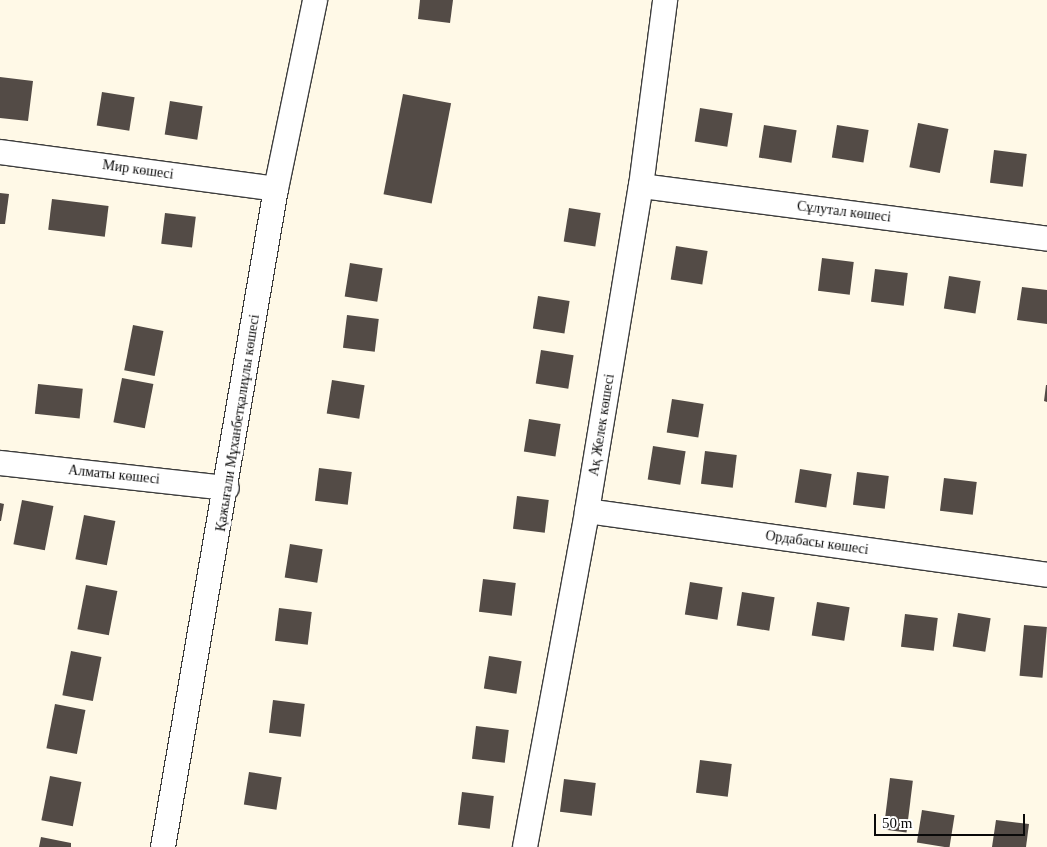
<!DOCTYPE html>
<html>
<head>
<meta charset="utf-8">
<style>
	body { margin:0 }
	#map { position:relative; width:1047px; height:847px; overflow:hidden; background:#fff9e7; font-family:Georgia,serif }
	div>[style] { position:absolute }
	.building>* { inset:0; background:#534b46; transform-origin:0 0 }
	.roads { filter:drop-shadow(1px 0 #3d3d3d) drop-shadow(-1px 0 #3d3d3d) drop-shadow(0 1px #3d3d3d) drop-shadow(0 -1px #3d3d3d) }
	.minor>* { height:24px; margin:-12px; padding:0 12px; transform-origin:12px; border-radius:12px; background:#fff }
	span { translate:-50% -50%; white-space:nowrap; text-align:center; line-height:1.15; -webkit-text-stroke:5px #fff; paint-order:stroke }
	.street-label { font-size:14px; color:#0a0a0a }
	.scale { position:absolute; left:874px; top:814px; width:151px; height:22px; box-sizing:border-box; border:2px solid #0a0a0a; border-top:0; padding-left:6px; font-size:15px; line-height:18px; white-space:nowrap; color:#0a0a0a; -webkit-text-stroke:4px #fff; paint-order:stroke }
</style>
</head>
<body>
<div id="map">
	<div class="building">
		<div style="clip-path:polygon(420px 0,453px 0,450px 23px,418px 19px)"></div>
		<div style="clip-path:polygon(0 77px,33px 81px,28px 121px,0 118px)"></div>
		<div style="left:102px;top:92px;width:33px;height:34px;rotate:9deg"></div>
		<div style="left:403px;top:94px;width:49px;height:102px;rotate:11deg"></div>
		<div style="left:170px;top:101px;width:33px;height:34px;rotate:9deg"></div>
		<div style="left:700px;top:108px;width:33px;height:34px;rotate:9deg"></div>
		<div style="left:918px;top:123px;width:31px;height:45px;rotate:11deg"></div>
		<div style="left:764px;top:125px;width:33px;height:33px;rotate:9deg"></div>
		<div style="left:837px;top:125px;width:32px;height:33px;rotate:9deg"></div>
		<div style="left:994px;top:150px;width:33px;height:33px;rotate:7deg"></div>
		<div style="clip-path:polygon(0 193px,9px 194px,5px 224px,0 224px)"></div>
		<div style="left:52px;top:199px;width:57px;height:31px;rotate:7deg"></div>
		<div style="left:569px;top:208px;width:32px;height:34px;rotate:9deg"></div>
		<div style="left:165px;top:213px;width:31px;height:31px;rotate:7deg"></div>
		<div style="left:676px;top:246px;width:32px;height:34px;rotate:9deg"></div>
		<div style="left:822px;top:258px;width:32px;height:33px;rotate:7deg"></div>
		<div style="left:350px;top:263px;width:33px;height:34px;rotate:9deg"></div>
		<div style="left:875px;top:269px;width:33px;height:33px;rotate:7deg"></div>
		<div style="left:949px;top:276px;width:32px;height:33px;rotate:9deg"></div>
		<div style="clip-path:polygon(1022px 287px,1047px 290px,1047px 324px,1017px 320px)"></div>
		<div style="left:538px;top:296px;width:32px;height:33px;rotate:9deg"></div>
		<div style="left:347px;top:315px;width:32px;height:33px;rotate:7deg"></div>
		<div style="left:133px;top:325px;width:31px;height:46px;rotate:11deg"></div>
		<div style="left:541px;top:350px;width:33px;height:34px;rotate:9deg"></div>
		<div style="left:122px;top:378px;width:32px;height:45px;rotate:11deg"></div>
		<div style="left:332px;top:380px;width:33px;height:34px;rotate:9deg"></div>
		<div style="left:38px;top:384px;width:45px;height:30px;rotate:6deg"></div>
		<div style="clip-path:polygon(1046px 385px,1047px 385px,1047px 402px,1044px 401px)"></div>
		<div style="left:672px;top:399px;width:32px;height:34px;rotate:9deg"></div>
		<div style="left:529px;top:419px;width:32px;height:33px;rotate:9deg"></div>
		<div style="left:653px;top:446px;width:33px;height:34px;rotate:9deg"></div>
		<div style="left:705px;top:451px;width:32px;height:33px;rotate:7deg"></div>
		<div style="left:319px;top:468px;width:33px;height:33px;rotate:7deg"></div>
		<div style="left:800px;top:469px;width:32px;height:34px;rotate:9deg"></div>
		<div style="left:857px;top:472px;width:32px;height:33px;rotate:7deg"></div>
		<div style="left:944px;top:478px;width:33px;height:33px;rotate:7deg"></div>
		<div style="left:517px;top:496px;width:32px;height:33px;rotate:7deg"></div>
		<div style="left:22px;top:500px;width:32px;height:45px;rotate:11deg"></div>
		<div style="clip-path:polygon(0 503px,4px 504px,1px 521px,0 521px)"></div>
		<div style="left:84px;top:515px;width:32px;height:45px;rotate:11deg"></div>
		<div style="left:290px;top:544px;width:33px;height:34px;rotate:9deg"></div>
		<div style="left:483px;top:579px;width:33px;height:33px;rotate:7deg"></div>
		<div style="left:690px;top:582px;width:33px;height:33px;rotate:9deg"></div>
		<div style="left:86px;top:585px;width:32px;height:45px;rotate:11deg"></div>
		<div style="left:742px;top:592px;width:33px;height:34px;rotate:9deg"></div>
		<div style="left:817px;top:602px;width:33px;height:34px;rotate:9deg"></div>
		<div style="left:279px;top:608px;width:33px;height:33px;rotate:7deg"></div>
		<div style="left:958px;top:613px;width:33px;height:34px;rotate:9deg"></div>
		<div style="left:905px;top:614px;width:33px;height:33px;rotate:7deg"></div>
		<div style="left:1024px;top:625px;width:23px;height:51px;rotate:5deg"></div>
		<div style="left:71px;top:651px;width:31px;height:45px;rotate:11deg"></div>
		<div style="left:489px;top:656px;width:33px;height:33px;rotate:9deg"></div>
		<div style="left:273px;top:700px;width:32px;height:33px;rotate:7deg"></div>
		<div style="left:55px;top:704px;width:31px;height:45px;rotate:11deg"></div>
		<div style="left:476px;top:726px;width:33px;height:33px;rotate:7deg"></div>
		<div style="left:700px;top:760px;width:32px;height:33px;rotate:7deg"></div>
		<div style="left:249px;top:772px;width:33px;height:33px;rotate:9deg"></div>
		<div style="left:50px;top:776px;width:32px;height:45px;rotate:11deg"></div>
		<div style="left:890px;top:778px;width:23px;height:52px;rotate:7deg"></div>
		<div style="left:564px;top:779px;width:32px;height:33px;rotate:7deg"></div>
		<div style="left:462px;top:792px;width:32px;height:33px;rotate:7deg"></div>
		<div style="left:922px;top:810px;width:33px;height:33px;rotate:9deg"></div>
		<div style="clip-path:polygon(996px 820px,1029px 824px,1026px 847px,992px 847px)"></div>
		<div style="clip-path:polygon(41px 837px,71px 843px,71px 847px,39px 847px)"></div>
	</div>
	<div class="roads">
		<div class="minor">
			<div style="left:0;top:152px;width:278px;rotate:7.6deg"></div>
			<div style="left:641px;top:186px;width:409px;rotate:7.4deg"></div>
			<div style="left:0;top:463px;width:228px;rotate:6.3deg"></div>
			<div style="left:587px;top:511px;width:464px;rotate:7.9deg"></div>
			<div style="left:163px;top:847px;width:668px;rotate:-80.26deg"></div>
			<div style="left:276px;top:189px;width:193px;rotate:-78.3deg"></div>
			<div style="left:525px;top:847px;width:342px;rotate:-79.5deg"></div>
			<div style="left:587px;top:511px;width:329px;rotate:-80.6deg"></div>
			<div style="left:641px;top:186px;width:188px;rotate:-82.6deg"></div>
		</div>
	</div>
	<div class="street-label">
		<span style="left:138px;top:170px;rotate:8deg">Мир көшесі</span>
		<span style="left:844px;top:212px;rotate:7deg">Сұлутал көшесі</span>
		<span style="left:238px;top:423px;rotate:-81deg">Қажығали Мұханбетқалиұлы көшесі</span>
		<span style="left:602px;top:425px;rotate:-81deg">Ақ Желек көшесі</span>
		<span style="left:114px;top:475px;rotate:6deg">Алматы көшесі</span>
		<span style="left:817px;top:543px;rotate:8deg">Ордабасы көшесі</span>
	</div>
	<div class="scale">50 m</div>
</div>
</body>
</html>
